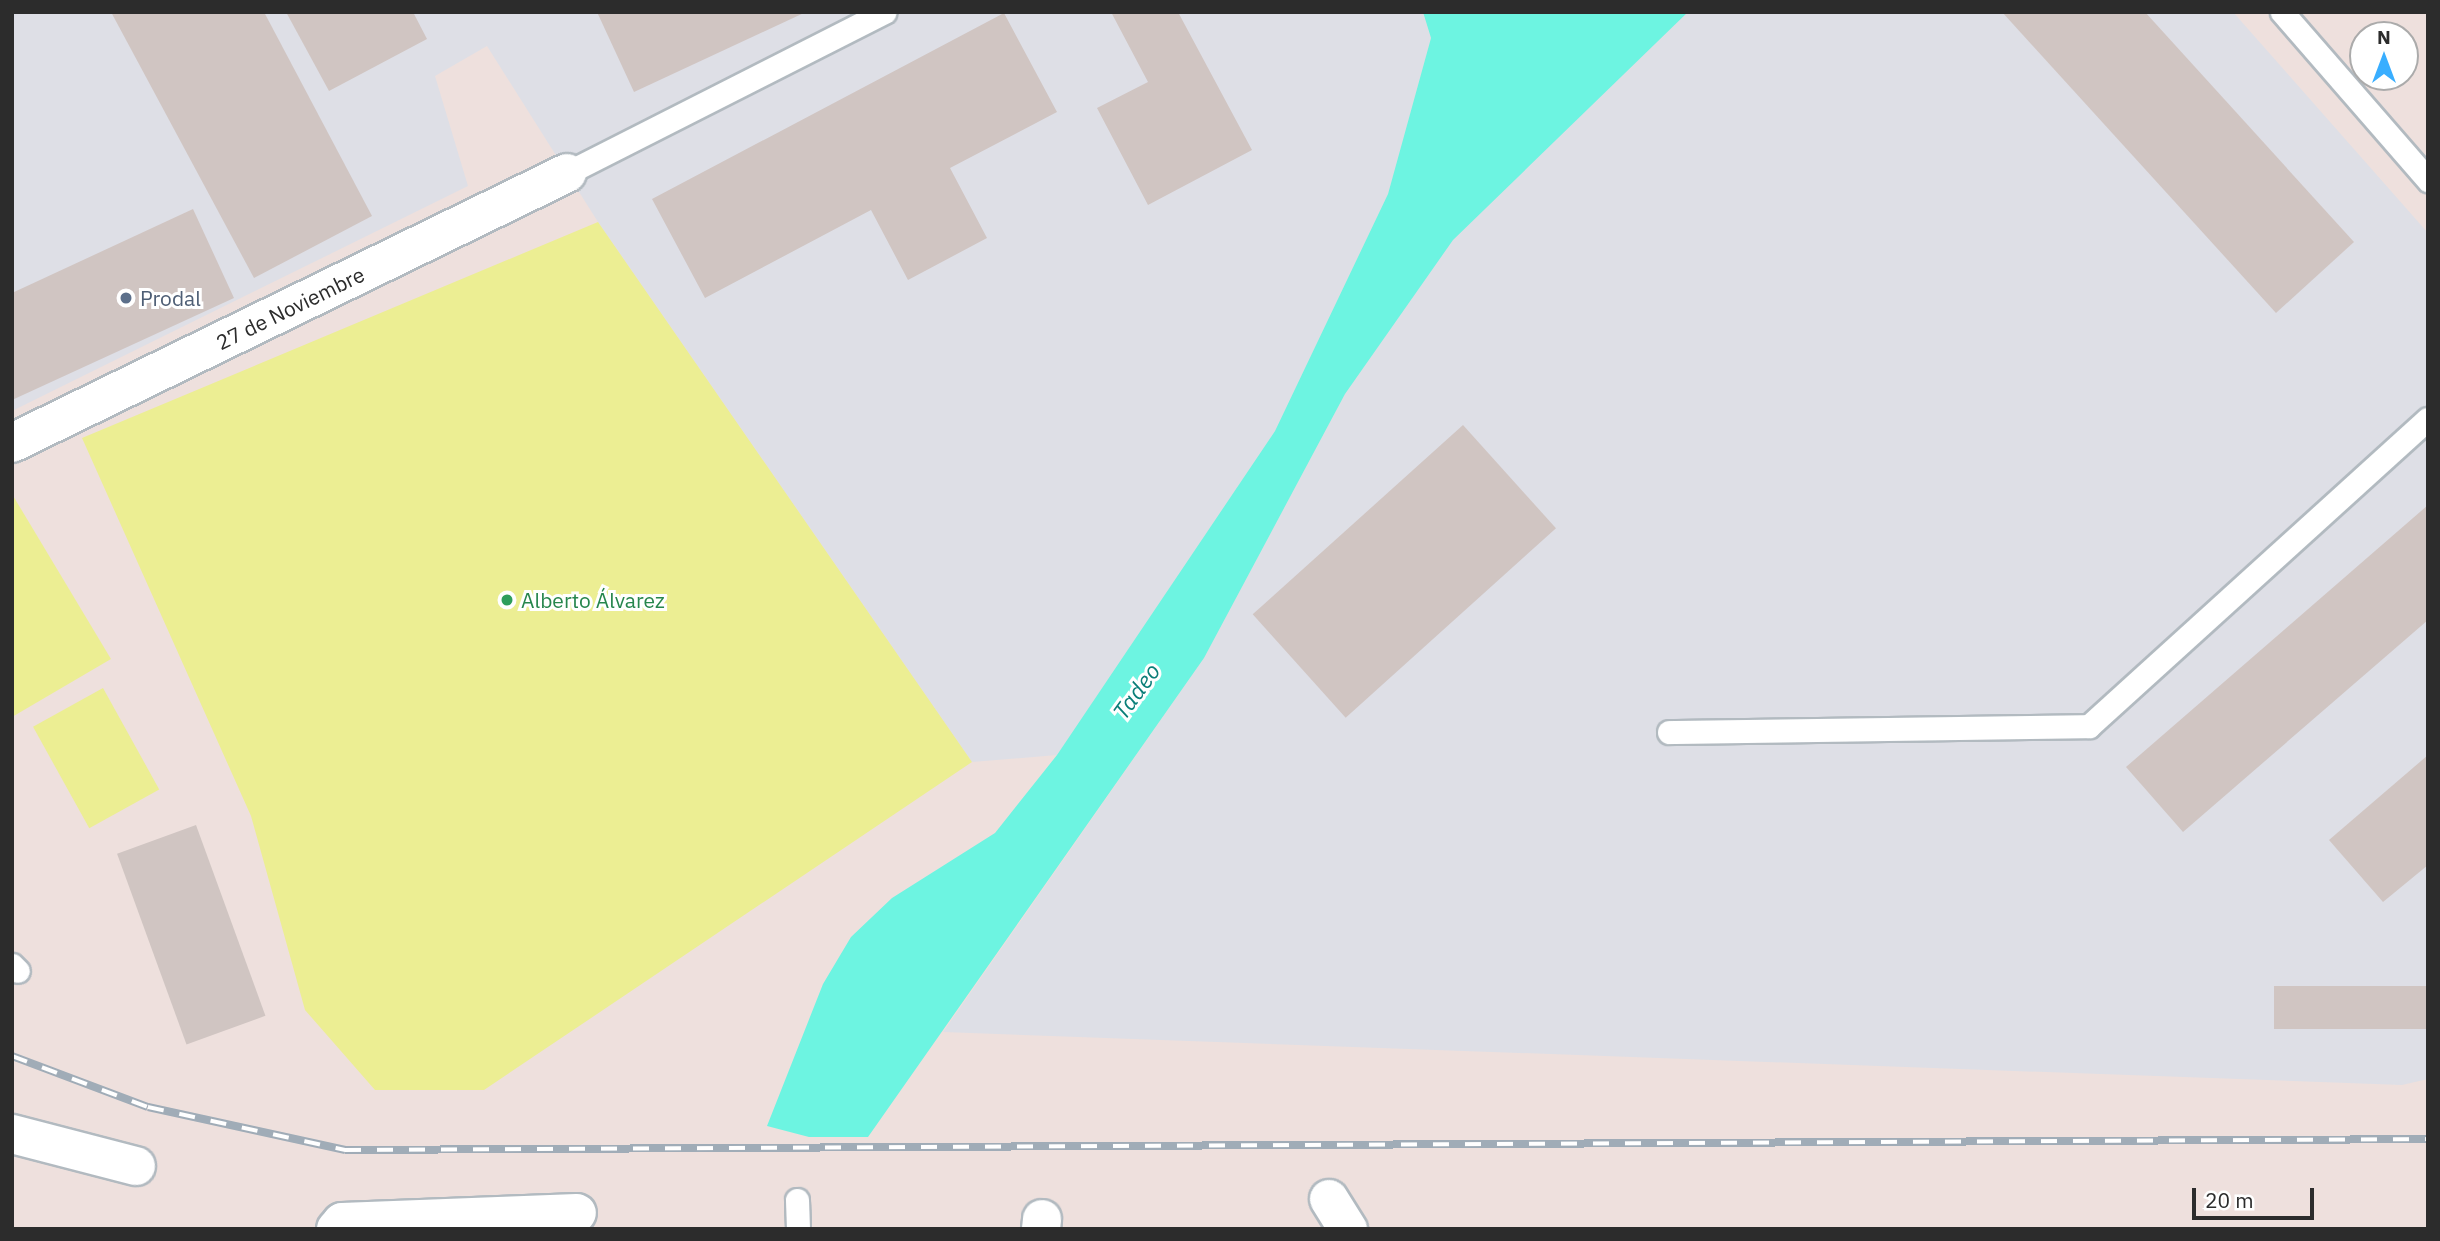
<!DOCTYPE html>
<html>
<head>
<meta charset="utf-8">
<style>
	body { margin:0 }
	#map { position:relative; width:2440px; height:1241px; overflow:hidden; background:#eee0dd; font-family:"IBM Plex Sans",sans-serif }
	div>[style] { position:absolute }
	.industrial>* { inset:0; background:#dedfe6 }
	.pitch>* { inset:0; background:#ecee93; transform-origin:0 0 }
	.water>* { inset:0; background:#6df4e1 }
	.building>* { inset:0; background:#d0c5c2; transform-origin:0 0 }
	.roads { filter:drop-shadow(2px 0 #b2bac0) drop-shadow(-2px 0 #b2bac0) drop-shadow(0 2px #b2bac0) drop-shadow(0 -2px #b2bac0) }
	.service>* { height:23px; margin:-11.5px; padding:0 11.5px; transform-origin:11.5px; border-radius:11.5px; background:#fff }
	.minor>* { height:38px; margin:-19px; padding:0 19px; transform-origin:19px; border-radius:19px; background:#fff }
	.rail>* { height:8px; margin-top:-4px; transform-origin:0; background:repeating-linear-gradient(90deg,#fff 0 16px,#a0acb7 0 32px); box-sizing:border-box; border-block:2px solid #a0acb7 }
	.dots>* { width:19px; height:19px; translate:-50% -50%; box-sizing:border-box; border:4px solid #fff; border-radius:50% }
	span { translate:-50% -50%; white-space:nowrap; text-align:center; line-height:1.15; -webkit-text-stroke:6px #fff; paint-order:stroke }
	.service-label { font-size:21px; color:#4e5e75 }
	.left { translate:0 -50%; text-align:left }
	.street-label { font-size:21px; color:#2c2c2c }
	.leisure-label { font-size:21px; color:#27864d }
	.water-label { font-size:23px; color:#0a7e78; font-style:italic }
	.frame { position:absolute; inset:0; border:14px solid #2c2c2c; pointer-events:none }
	.north { position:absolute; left:2349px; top:21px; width:70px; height:70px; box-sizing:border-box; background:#fff; border:2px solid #ababab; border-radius:50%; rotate:0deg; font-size:19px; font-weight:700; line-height:28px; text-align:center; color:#2c2c2c }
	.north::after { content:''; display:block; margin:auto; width:24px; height:32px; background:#39aeff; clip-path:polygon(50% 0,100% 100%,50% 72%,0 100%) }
	.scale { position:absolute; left:2192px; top:1188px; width:122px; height:32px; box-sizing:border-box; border:4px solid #2c2c2c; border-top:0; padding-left:9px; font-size:21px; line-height:24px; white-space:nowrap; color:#2c2c2c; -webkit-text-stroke:5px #fff; paint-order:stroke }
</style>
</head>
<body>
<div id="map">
	<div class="industrial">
		<div style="clip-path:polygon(12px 12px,1423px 12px,1431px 38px,1388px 194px,1275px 431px,1057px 755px,972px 762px,598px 222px,487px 46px,435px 76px,468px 186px,12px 411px)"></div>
		<div style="clip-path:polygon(1688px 12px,2233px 12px,2428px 233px,2428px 1079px,2402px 1085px,943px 1032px,1204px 658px,1345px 394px,1453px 239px)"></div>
	</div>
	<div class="pitch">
		<div style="clip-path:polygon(598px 222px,972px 762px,484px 1090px,375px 1090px,305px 1010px,251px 816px,82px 438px)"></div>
		<div style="clip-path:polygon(12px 494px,111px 659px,12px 717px)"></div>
		<div style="left:103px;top:688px;width:116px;height:80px;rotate:61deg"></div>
	</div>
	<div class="water">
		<div style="clip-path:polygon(1423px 12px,1688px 12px,1453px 240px,1345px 394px,1204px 658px,868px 1137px,809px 1137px,767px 1126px,823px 984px,851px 937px,892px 898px,995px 833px,1057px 755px,1275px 431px,1388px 194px,1431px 38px)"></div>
	</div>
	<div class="building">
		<div style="clip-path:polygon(111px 12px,264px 12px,372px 216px,254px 278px)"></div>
		<div style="clip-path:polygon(286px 12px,413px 12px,427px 39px,329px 91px)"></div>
		<div style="clip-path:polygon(597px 12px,806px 12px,634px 92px)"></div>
		<div style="clip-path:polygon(1111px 12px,1178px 12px,1252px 150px,1148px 205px,1097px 108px,1148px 82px)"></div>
		<div style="clip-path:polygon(2002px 12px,2145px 12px,2354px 242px,2276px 313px)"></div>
		<div style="clip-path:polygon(1004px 13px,1057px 112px,950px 168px,987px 238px,908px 280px,871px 210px,705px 298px,652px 199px)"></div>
		<div style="clip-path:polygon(193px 209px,234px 298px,12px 400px,12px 293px)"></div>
		<div style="left:1463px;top:425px;width:139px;height:283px;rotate:48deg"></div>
		<div style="clip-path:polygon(2428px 505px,2428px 620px,2183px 832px,2126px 767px)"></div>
		<div style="clip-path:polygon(2428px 755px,2428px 865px,2383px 902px,2329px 840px)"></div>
		<div style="left:196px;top:825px;width:203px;height:84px;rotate:70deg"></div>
		<div style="left:2428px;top:986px;width:43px;height:154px;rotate:90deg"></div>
	</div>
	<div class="roads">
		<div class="service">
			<div style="left:2282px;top:12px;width:223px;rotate:49deg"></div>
			<div style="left:567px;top:173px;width:356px;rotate:-26.9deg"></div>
			<div style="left:1669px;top:732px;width:420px;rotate:-0.8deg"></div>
			<div style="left:2089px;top:726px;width:457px;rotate:-42.2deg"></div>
			<div style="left:12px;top:965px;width:8px;rotate:45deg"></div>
			<div style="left:797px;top:1200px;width:29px;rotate:88deg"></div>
		</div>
		<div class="minor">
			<div style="left:12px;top:443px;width:617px;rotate:-25.94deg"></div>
			<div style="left:12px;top:1134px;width:128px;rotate:14.5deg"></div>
			<div style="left:1329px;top:1199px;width:36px;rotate:58deg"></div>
			<div style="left:336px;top:1229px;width:9px;rotate:-49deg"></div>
			<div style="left:342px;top:1222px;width:235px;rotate:-2.2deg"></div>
			<div style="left:1041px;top:1229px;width:10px;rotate:-84deg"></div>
		</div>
	</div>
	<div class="rail">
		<div style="left:12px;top:1056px;width:145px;rotate:20.6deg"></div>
		<div style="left:148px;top:1107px;width:202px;rotate:12.3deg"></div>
		<div style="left:345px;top:1150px;width:2083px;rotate:-0.3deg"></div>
	</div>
	<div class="dots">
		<div style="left:126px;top:298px;background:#5c6f8a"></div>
		<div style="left:507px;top:600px;background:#2e9e5b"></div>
	</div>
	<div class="service-label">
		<span class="left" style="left:140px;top:298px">Prodal</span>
	</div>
	<div class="street-label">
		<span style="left:290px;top:308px;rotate:-26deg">27 de Noviembre</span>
	</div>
	<div class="leisure-label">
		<span class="left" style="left:521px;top:600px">Alberto Álvarez</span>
	</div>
	<div class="water-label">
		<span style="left:1136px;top:691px;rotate:-54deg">Tadeo</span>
	</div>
	<div class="frame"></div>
	<div class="north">N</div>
	<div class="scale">20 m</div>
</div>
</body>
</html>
